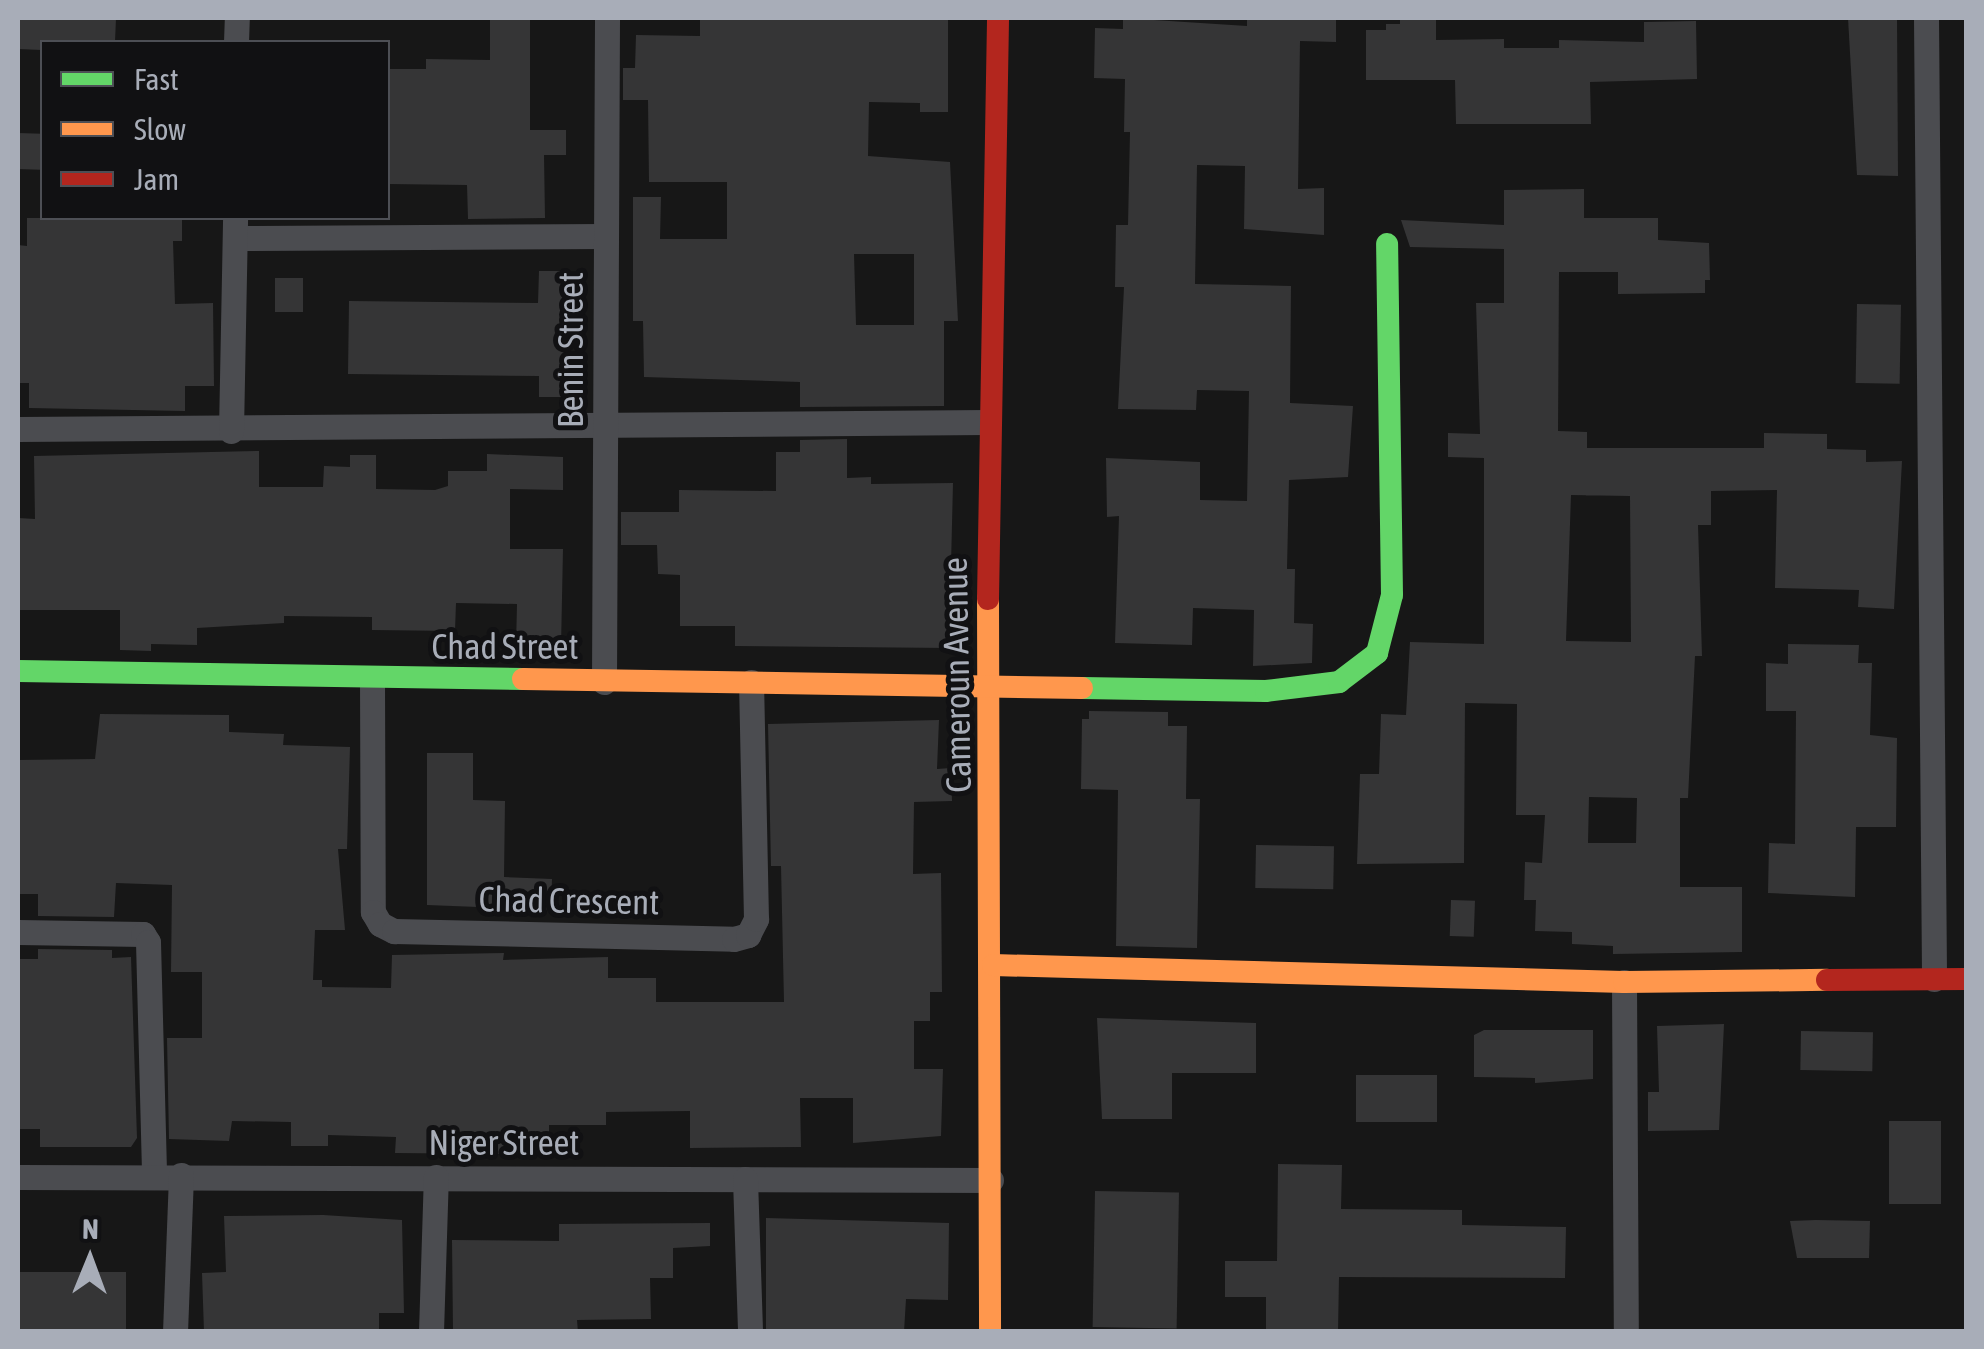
<!DOCTYPE html>
<html>
<head>
<meta charset="utf-8">
<style>
	body { margin:0 }
	#map { position:relative; width:1984px; height:1349px; overflow:hidden; background:#171717; font-family:"Asap Condensed",sans-serif }
	div>[style] { position:absolute }
	.building>* { inset:0; background:#353536; transform-origin:0 0 }
	.street>* { height:25px; margin:-12.5px; padding:0 12.5px; transform-origin:12.5px; border-radius:12.5px; background:#4b4c50 }
	.fast>* { height:22px; margin:-11px; padding:0 11px; transform-origin:11px; border-radius:11px; background:#63d668 }
	.slow>* { height:22px; margin:-11px; padding:0 11px; transform-origin:11px; border-radius:11px; background:#ff974d }
	.jam>* { height:22px; margin:-11px; padding:0 11px; transform-origin:11px; border-radius:11px; background:#b3261e }
	span { translate:-50% -50%; white-space:nowrap; text-align:center; line-height:1.15; -webkit-text-stroke:10px #111113; paint-order:stroke }
	.street-label { font-size:35px; color:#a8adb8 }
	.frame { position:absolute; inset:0; border:20px solid #a8adb8; pointer-events:none }
	.legend { position:absolute; left:40px; top:40px; width:350px; height:180px; box-sizing:border-box; background:#111113; border:2px solid #4d4f55; margin:0; padding:12px 18px; list-style:none; font-size:30px; color:#a8adb8 }
	.legend li { display:flex; align-items:center; gap:20px; height:50px }
	.legend b { width:50px; border:2px solid #4d4f55 }
	.north { position:absolute; left:40px; top:1209px; width:100px; height:100px; -webkit-text-stroke:8px #111113; paint-order:stroke; rotate:1deg; font-size:28px; font-weight:700; line-height:40px; text-align:center; color:#a8adb8 }
	.north::after { content:''; display:block; margin:auto; width:35px; height:45px; background:#a8adb8; clip-path:polygon(50% 0,100% 100%,50% 72%,0 100%) }
</style>
</head>
<body>
<div id="map">
	<div class="building">
		<div style="clip-path:polygon(18px 18px,116px 18px,115px 42px,42px 42px,42px 50px,18px 49px)"></div>
		<div style="clip-path:polygon(490px 18px,530px 18px,530px 130px,566px 130px,566px 155px,544px 155px,545px 218px,468px 219px,467px 185px,388px 184px,388px 69px,426px 69px,426px 59px,490px 60px)"></div>
		<div style="clip-path:polygon(evenodd,700px 18px,948px 18px,948px 112px,920px 112px,920px 103px,869px 102px,868px 156px,950px 162px,958px 321px,944px 321px,944px 406px,800px 407px,800px 382px,644px 377px,643px 321px,633px 321px,633px 197px,661px 197px,660px 239px,727px 239px,727px 182px,649px 182px,648px 100px,623px 100px,623px 68px,635px 68px,636px 35px,700px 36px,700px 18px,854px 254px,914px 254px,914px 325px,856px 325px,854px 254px)"></div>
		<div style="clip-path:polygon(1123px 18px,1247px 26px,1247px 18px,1336px 18px,1336px 42px,1300px 41px,1298px 189px,1324px 188px,1324px 235px,1244px 229px,1245px 166px,1197px 165px,1195px 284px,1291px 286px,1290px 403px,1353px 406px,1348px 477px,1289px 480px,1287px 569px,1295px 569px,1294px 623px,1313px 624px,1312px 663px,1253px 666px,1254px 610px,1193px 608px,1192px 645px,1115px 643px,1119px 516px,1107px 517px,1106px 458px,1200px 462px,1200px 500px,1247px 501px,1249px 391px,1197px 390px,1196px 410px,1118px 409px,1124px 287px,1115px 287px,1116px 225px,1128px 225px,1130px 132px,1124px 132px,1125px 79px,1094px 78px,1095px 28px,1123px 29px)"></div>
		<div style="clip-path:polygon(1400px 18px,1436px 18px,1436px 40px,1504px 39px,1504px 48px,1559px 48px,1559px 40px,1644px 42px,1644px 22px,1696px 21px,1697px 79px,1590px 82px,1591px 124px,1456px 124px,1455px 80px,1366px 80px,1366px 30px,1386px 30px,1386px 24px,1400px 24px)"></div>
		<div style="clip-path:polygon(1848px 18px,1897px 18px,1898px 176px,1857px 175px)"></div>
		<div style="left:18px;top:133px;width:24px;height:36px;rotate:2deg"></div>
		<div style="clip-path:polygon(evenodd,1584px 189px,1584px 218px,1658px 218px,1658px 240px,1709px 243px,1710px 280px,1705px 280px,1705px 293px,1618px 294px,1618px 272px,1559px 272px,1558px 431px,1587px 432px,1587px 448px,1764px 448px,1764px 433px,1827px 434px,1827px 449px,1866px 450px,1866px 462px,1902px 461px,1894px 609px,1858px 607px,1859px 590px,1775px 588px,1777px 490px,1711px 491px,1711px 525px,1698px 525px,1702px 656px,1695px 656px,1688px 798px,1680px 798px,1680px 887px,1742px 887px,1742px 952px,1613px 954px,1613px 946px,1572px 944px,1572px 932px,1535px 931px,1536px 900px,1524px 900px,1525px 862px,1542px 863px,1545px 815px,1516px 815px,1517px 704px,1465px 703px,1464px 863px,1357px 864px,1360px 774px,1379px 774px,1381px 714px,1406px 715px,1410px 642px,1484px 644px,1484px 458px,1448px 457px,1448px 433px,1480px 434px,1476px 303px,1504px 303px,1504px 249px,1410px 247px,1401px 220px,1504px 225px,1504px 190px,1584px 189px,1571px 495px,1630px 496px,1631px 642px,1566px 641px,1571px 495px,1584px 189px,1589px 797px,1637px 798px,1636px 843px,1588px 843px,1589px 797px)"></div>
		<div style="clip-path:polygon(27px 218px,182px 218px,182px 241px,173px 241px,175px 304px,213px 303px,214px 386px,185px 386px,185px 411px,29px 408px,29px 383px,18px 383px,18px 245px,27px 246px)"></div>
		<div style="clip-path:polygon(539px 271px,566px 271px,564px 397px,539px 397px,539px 376px,348px 374px,349px 301px,538px 303px)"></div>
		<div style="left:275px;top:278px;width:28px;height:34px"></div>
		<div style="left:1857px;top:304px;width:44px;height:79px;rotate:1deg"></div>
		<div style="clip-path:polygon(847px 439px,847px 478px,871px 477px,871px 484px,953px 483px,949px 648px,735px 646px,735px 626px,680px 626px,680px 575px,658px 574px,657px 545px,621px 545px,621px 512px,679px 512px,679px 490px,776px 491px,776px 452px,800px 452px,800px 440px)"></div>
		<div style="clip-path:polygon(259px 451px,259px 487px,323px 487px,324px 466px,350px 467px,350px 455px,376px 455px,376px 489px,435px 490px,448px 486px,448px 471px,487px 471px,487px 454px,563px 457px,563px 490px,510px 489px,510px 549px,563px 549px,561px 647px,516px 647px,517px 604px,456px 603px,455px 631px,372px 630px,372px 617px,284px 616px,284px 623px,197px 628px,197px 645px,151px 644px,151px 651px,120px 650px,120px 610px,18px 610px,18px 518px,35px 519px,34px 456px)"></div>
		<div style="clip-path:polygon(1788px 644px,1859px 645px,1858px 663px,1872px 663px,1870px 735px,1897px 738px,1896px 827px,1856px 827px,1855px 897px,1768px 893px,1769px 843px,1795px 844px,1796px 711px,1766px 711px,1766px 663px,1788px 664px)"></div>
		<div style="clip-path:polygon(1089px 711px,1168px 712px,1168px 726px,1187px 726px,1186px 799px,1200px 799px,1197px 948px,1116px 946px,1118px 790px,1081px 789px,1082px 719px,1089px 719px)"></div>
		<div style="clip-path:polygon(100px 714px,229px 715px,229px 732px,284px 734px,283px 745px,350px 747px,347px 849px,338px 849px,345px 930px,315px 930px,313px 980px,322px 980px,322px 987px,391px 988px,392px 955px,504px 953px,503px 960px,608px 957px,608px 978px,656px 978px,656px 1002px,784px 1002px,781px 866px,771px 866px,768px 724px,939px 720px,937px 769px,951px 768px,952px 801px,914px 802px,913px 874px,941px 873px,942px 992px,930px 992px,930px 1021px,914px 1021px,914px 1069px,943px 1069px,941px 1136px,853px 1143px,853px 1098px,800px 1098px,801px 1147px,690px 1148px,690px 1111px,606px 1112px,606px 1125px,549px 1125px,549px 1147px,503px 1147px,503px 1154px,395px 1153px,396px 1137px,328px 1135px,328px 1146px,291px 1146px,291px 1122px,232px 1121px,229px 1141px,169px 1139px,167px 1038px,202px 1038px,202px 972px,171px 972px,172px 885px,116px 883px,114px 917px,38px 916px,38px 894px,18px 894px,18px 760px,95px 759px)"></div>
		<div style="clip-path:polygon(427px 753px,473px 753px,473px 800px,505px 801px,504px 877px,552px 879px,551px 910px,427px 905px)"></div>
		<div style="left:1256px;top:845px;width:78px;height:43px;rotate:1deg"></div>
		<div style="left:1451px;top:900px;width:24px;height:36px;rotate:2deg"></div>
		<div style="clip-path:polygon(38px 949px,112px 950px,112px 958px,131px 957px,137px 1138px,131px 1147px,40px 1147px,40px 1129px,18px 1129px,18px 959px,38px 959px)"></div>
		<div style="clip-path:polygon(1097px 1018px,1256px 1023px,1256px 1073px,1172px 1073px,1172px 1119px,1102px 1119px)"></div>
		<div style="clip-path:polygon(1724px 1024px,1719px 1130px,1648px 1131px,1648px 1092px,1659px 1092px,1657px 1026px)"></div>
		<div style="clip-path:polygon(1484px 1030px,1593px 1030px,1593px 1079px,1535px 1083px,1535px 1078px,1474px 1077px,1474px 1035px)"></div>
		<div style="left:1801px;top:1031px;width:72px;height:39px;rotate:1deg"></div>
		<div style="left:1437px;top:1075px;width:47px;height:81px;rotate:90deg"></div>
		<div style="left:1889px;top:1121px;width:52px;height:83px"></div>
		<div style="clip-path:polygon(1278px 1164px,1342px 1165px,1341px 1209px,1462px 1210px,1462px 1225px,1566px 1227px,1565px 1278px,1339px 1277px,1338px 1332px,1266px 1332px,1266px 1297px,1225px 1297px,1225px 1261px,1277px 1261px)"></div>
		<div style="left:1095px;top:1191px;width:84px;height:136px;rotate:1deg"></div>
		<div style="clip-path:polygon(323px 1215px,402px 1220px,404px 1313px,379px 1313px,379px 1332px,204px 1332px,202px 1273px,226px 1272px,224px 1216px)"></div>
		<div style="clip-path:polygon(766px 1218px,949px 1223px,948px 1300px,906px 1299px,904px 1332px,766px 1332px)"></div>
		<div style="clip-path:polygon(1816px 1220px,1870px 1221px,1869px 1258px,1797px 1258px,1790px 1221px)"></div>
		<div style="clip-path:polygon(710px 1223px,710px 1246px,673px 1248px,673px 1278px,650px 1278px,651px 1319px,577px 1320px,578px 1332px,453px 1332px,452px 1240px,559px 1241px,559px 1224px)"></div>
		<div style="left:18px;top:1272px;width:108px;height:60px"></div>
	</div>
	<div class="street">
		<div style="left:1926px;top:18px;width:961px;rotate:89.52deg"></div>
		<div style="left:236px;top:42px;width:24px;rotate:-88deg"></div>
		<div style="left:235px;top:238px;width:371px;rotate:-0.3deg"></div>
		<div style="left:18px;top:429px;width:970px;rotate:-0.41deg"></div>
		<div style="left:231px;top:431px;width:213px;rotate:-88.9deg"></div>
		<div style="left:372px;top:681px;width:231px;rotate:89.8deg"></div>
		<div style="left:373px;top:912px;width:14px;rotate:60deg"></div>
		<div style="left:380px;top:924px;width:16px;rotate:27deg"></div>
		<div style="left:394px;top:931px;width:340px;rotate:1.3deg"></div>
		<div style="left:734px;top:939px;width:15px;rotate:-16deg"></div>
		<div style="left:748px;top:935px;width:18px;rotate:-63deg"></div>
		<div style="left:756px;top:919px;width:237px;rotate:-91.2deg"></div>
		<div style="left:604px;top:682px;width:664px;rotate:-89.74deg"></div>
		<div style="left:18px;top:932px;width:125px;rotate:0.9deg"></div>
		<div style="left:143px;top:934px;width:9px;rotate:58deg"></div>
		<div style="left:148px;top:942px;width:234px;rotate:88.5deg"></div>
		<div style="left:1624px;top:982px;width:350px;rotate:89.7deg"></div>
		<div style="left:18px;top:1177px;width:973px;rotate:0.18deg"></div>
		<div style="left:745px;top:1179px;width:153px;rotate:88.1deg"></div>
		<div style="left:175px;top:1332px;width:157px;rotate:-87.8deg"></div>
		<div style="left:431px;top:1332px;width:155px;rotate:-88.2deg"></div>
	</div>
	<div class="fast">
		<div style="left:18px;top:671px;width:505px;rotate:0.91deg"></div>
		<div style="left:1082px;top:688px;width:184px;rotate:0.9deg"></div>
		<div style="left:1266px;top:691px;width:74px;rotate:-7deg"></div>
		<div style="left:1339px;top:682px;width:48px;rotate:-37.3deg"></div>
		<div style="left:1377px;top:653px;width:60px;rotate:-75.5deg"></div>
		<div style="left:1392px;top:595px;width:351px;rotate:-90.8deg"></div>
	</div>
	<div class="slow">
		<div style="left:988px;top:599px;width:733px;rotate:89.84deg"></div>
		<div style="left:523px;top:679px;width:559px;rotate:0.92deg"></div>
		<div style="left:993px;top:965px;width:631px;rotate:1.54deg"></div>
		<div style="left:1624px;top:982px;width:203px;rotate:-0.6deg"></div>
	</div>
	<div class="jam">
		<div style="left:988px;top:599px;width:581px;rotate:-89.01deg"></div>
		<div style="left:1827px;top:980px;width:139px;rotate:-0.4deg"></div>
	</div>
	<div class="street-label">
		<span style="left:570px;top:350px;rotate:-90deg">Benin Street</span>
		<span style="left:505px;top:646px">Chad Street</span>
		<span style="left:956px;top:675px;rotate:-91deg">Cameroun Avenue</span>
		<span style="left:569px;top:900px;rotate:1deg">Chad Crescent</span>
		<span style="left:504px;top:1142px">Niger Street</span>
	</div>
	<div class="frame"></div>
	<ul class="legend">
	<li><b style="height:12px;background:#63d668"></b>Fast</li>
	<li><b style="height:12px;background:#ff974d"></b>Slow</li>
	<li><b style="height:12px;background:#b3261e"></b>Jam</li>
	</ul>
	<div class="north">N</div>
</div>
</body>
</html>
